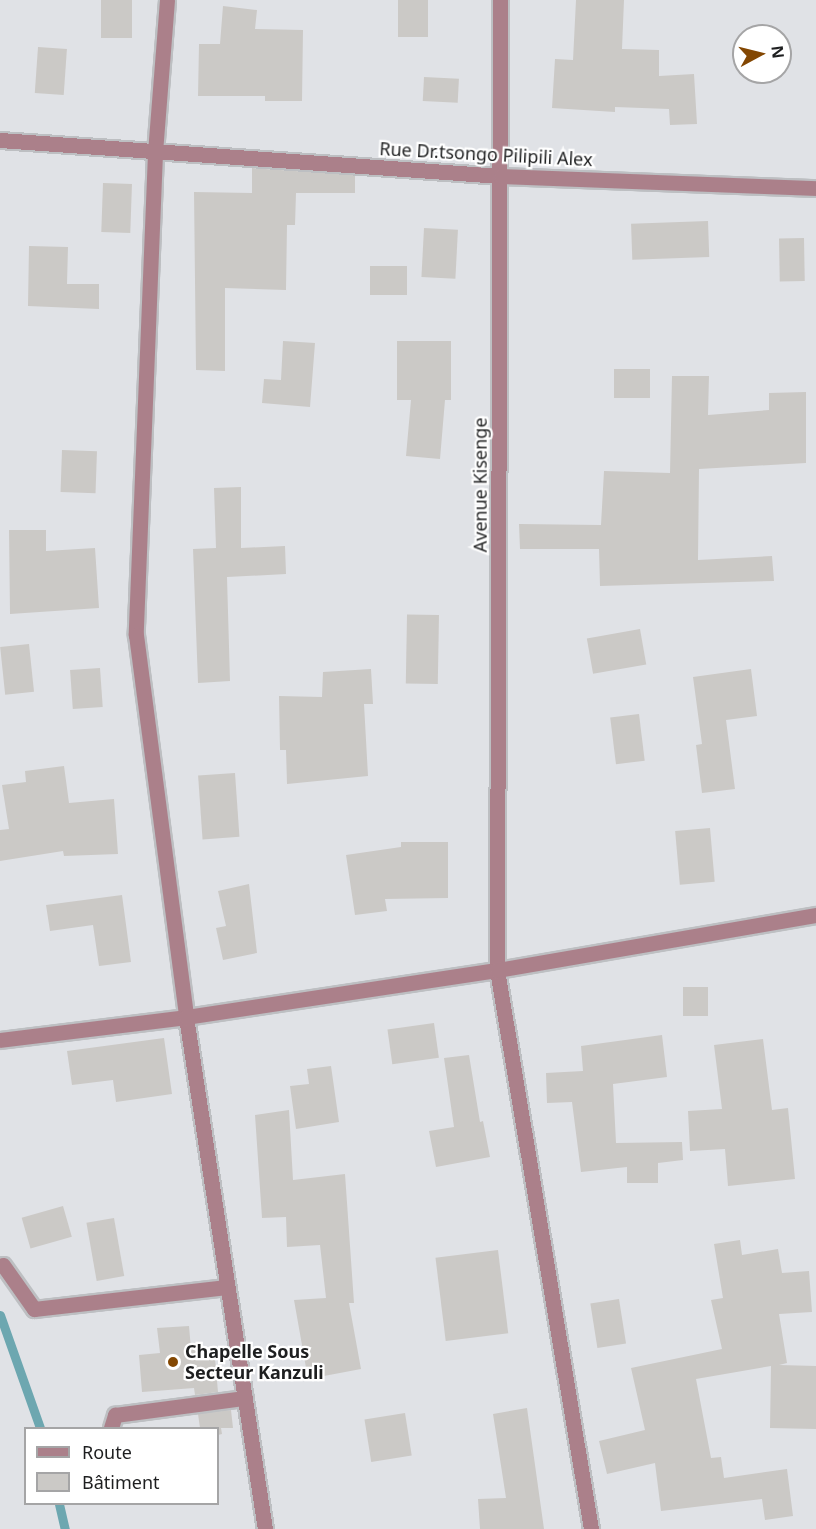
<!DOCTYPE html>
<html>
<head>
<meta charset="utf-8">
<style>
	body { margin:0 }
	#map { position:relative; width:816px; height:1529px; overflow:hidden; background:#e0e2e6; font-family:"Noto Sans",sans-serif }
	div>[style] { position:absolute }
	.stream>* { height:9px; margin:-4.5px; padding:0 4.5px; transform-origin:4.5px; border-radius:4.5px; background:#6da7b0 }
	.building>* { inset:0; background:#cbc9c6; transform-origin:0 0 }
	.roads { filter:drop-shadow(2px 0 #bdbfc2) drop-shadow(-2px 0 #bdbfc2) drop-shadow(0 2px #bdbfc2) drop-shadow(0 -2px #bdbfc2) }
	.lane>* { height:15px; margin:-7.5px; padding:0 7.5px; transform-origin:7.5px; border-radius:7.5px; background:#ab808a }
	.street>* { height:15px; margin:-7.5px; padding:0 7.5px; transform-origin:7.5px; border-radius:7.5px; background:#ab808a }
	.dots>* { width:16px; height:16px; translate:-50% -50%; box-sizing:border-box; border:3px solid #fff; border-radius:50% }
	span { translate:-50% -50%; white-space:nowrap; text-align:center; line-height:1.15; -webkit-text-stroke:4.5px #fff; paint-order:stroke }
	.street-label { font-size:18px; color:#1e1f20 }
	.poi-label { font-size:18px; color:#1e1f20; font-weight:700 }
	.left { translate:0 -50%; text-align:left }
	.legend { position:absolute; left:24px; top:1427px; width:195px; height:78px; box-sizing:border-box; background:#fff; border:2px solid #a5a5a6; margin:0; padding:8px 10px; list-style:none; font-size:18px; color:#1e1f20 }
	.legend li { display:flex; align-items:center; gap:12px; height:30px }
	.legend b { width:30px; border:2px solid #a5a5a6 }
	.north { position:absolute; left:732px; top:24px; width:60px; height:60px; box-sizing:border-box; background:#fff; border:2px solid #a5a5a6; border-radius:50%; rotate:83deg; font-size:16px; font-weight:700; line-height:24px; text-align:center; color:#1e1f20 }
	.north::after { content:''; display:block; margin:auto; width:21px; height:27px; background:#834702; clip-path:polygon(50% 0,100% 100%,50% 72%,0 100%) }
</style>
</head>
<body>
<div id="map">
	<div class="stream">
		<div style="left:0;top:1315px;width:120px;rotate:70.5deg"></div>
		<div style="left:59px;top:1504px;width:26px;rotate:77deg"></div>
	</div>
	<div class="building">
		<div style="left:101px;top:0;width:31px;height:38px"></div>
		<div style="left:398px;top:0;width:30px;height:37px"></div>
		<div style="clip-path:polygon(576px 0,624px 0,622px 49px,659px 50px,659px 76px,694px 74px,697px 124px,670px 125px,669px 109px,615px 107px,615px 112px,552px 108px,555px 59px,573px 60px)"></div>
		<div style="clip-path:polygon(223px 6px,257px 10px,255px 29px,303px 30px,302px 101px,265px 101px,265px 96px,198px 96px,199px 44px,220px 44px)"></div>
		<div style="left:38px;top:47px;width:29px;height:46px;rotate:4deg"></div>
		<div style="left:424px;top:77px;width:35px;height:24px;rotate:3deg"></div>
		<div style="clip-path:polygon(252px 168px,355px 175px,355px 193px,296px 193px,295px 225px,287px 225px,286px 290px,225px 288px,225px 371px,196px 370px,194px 192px,252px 193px)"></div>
		<div style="left:103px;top:183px;width:29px;height:49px;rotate:2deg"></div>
		<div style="left:708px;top:221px;width:36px;height:77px;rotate:88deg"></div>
		<div style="left:424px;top:228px;width:34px;height:49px;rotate:3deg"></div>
		<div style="left:804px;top:238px;width:43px;height:25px;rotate:89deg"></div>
		<div style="clip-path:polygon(29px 246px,68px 247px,67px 284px,99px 284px,99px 309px,28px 306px)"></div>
		<div style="left:370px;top:266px;width:37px;height:29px"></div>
		<div style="clip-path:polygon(283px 341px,315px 343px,310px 407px,262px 403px,264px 379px,281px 380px)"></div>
		<div style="clip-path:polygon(397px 341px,451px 341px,451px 400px,445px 400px,440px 459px,406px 456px,411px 400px,397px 400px)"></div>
		<div style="left:650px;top:369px;width:29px;height:36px;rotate:90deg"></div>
		<div style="clip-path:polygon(672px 376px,709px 376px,708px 415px,769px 410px,769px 393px,806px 392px,806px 463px,699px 469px,698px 560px,772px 556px,774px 581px,600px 586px,599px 549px,520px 549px,519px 524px,601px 525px,604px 471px,670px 473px)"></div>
		<div style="left:62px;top:450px;width:35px;height:42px;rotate:2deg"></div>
		<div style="clip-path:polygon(241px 487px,241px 548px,285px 546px,286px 574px,227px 577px,230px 681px,198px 683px,193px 549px,216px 548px,214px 488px)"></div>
		<div style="clip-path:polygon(9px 530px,46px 530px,46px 551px,95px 548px,99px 608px,10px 614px)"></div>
		<div style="left:439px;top:615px;width:69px;height:32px;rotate:91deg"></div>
		<div style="left:640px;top:629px;width:36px;height:54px;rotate:80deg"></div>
		<div style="left:29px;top:644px;width:48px;height:29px;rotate:84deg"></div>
		<div style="left:100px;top:668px;width:39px;height:30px;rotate:86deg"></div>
		<div style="clip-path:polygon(371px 669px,373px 704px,364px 704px,368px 776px,287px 784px,286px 750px,280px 750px,279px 696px,322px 697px,323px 672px)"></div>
		<div style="clip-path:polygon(751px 669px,757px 716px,726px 720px,735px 789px,702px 793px,696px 745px,702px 744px,693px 677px)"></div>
		<div style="left:639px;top:714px;width:47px;height:29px;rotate:83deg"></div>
		<div style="clip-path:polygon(64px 766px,69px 803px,114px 799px,118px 854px,64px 856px,63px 851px,0 861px,0 830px,9px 829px,2px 785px,26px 782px,25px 771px)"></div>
		<div style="left:235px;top:773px;width:64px;height:37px;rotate:86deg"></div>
		<div style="left:710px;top:828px;width:54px;height:35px;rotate:85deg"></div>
		<div style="clip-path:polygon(401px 842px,448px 842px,448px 898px,385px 899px,387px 911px,355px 915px,346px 855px,401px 847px)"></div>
		<div style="clip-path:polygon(249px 884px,257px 953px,223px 960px,216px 928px,226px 926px,218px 891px)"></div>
		<div style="clip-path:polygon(122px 895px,131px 962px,99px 966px,93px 925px,50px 931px,46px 905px)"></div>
		<div style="left:683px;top:987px;width:25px;height:29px"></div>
		<div style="left:434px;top:1023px;width:35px;height:47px;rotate:82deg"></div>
		<div style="clip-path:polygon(662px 1035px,667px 1077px,613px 1084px,616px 1143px,682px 1142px,683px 1160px,658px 1163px,658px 1183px,627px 1183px,627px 1167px,581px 1172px,572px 1102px,547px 1103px,546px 1073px,583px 1071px,581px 1046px)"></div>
		<div style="clip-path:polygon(164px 1038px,172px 1094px,116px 1102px,113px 1080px,72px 1085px,67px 1051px)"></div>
		<div style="clip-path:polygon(763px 1039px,772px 1110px,788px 1108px,795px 1179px,728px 1186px,725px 1149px,690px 1151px,688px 1111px,722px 1109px,714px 1045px)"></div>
		<div style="clip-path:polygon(469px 1055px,480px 1122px,483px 1121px,490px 1157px,436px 1167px,429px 1131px,454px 1127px,444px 1058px)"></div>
		<div style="clip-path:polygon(331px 1066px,339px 1122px,296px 1129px,290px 1086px,309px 1084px,307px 1069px)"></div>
		<div style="clip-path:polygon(289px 1110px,293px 1180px,345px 1174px,354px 1303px,349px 1303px,361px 1369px,308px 1379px,294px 1300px,326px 1298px,320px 1245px,287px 1247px,286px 1217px,262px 1218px,255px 1115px)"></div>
		<div style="left:63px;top:1206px;width:32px;height:43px;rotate:74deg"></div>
		<div style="left:114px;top:1218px;width:59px;height:28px;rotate:80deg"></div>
		<div style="clip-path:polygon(740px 1240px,742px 1255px,778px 1249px,782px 1273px,809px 1271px,812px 1312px,779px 1314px,787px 1363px,779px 1365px,816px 1366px,816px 1429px,770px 1428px,771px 1366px,696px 1379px,711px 1458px,721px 1457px,724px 1478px,787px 1469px,793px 1516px,765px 1520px,762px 1499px,661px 1511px,655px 1463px,607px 1474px,599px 1441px,645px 1430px,631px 1368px,722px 1349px,711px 1300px,723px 1298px,714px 1244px)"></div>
		<div style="left:498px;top:1250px;width:84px;height:63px;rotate:83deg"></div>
		<div style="left:619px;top:1299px;width:45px;height:29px;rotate:81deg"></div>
		<div style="clip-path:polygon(189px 1326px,191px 1349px,214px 1347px,218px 1392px,195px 1395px,194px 1388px,142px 1392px,139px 1355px,160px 1353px,157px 1328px)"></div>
		<div style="clip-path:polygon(527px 1408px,544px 1529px,480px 1529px,478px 1499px,506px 1498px,493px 1414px)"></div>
		<div style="clip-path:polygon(231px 1410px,233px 1428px,221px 1428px,222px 1434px,218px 1435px,218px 1428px,200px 1428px,198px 1414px)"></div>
		<div style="left:405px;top:1413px;width:43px;height:41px;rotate:81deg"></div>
	</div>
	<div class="roads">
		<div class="lane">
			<div style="left:3px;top:1265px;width:54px;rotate:54.8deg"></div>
			<div style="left:34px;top:1309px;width:194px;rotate:-6.5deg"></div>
			<div style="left:111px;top:1428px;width:14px;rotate:-73deg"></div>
			<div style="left:115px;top:1415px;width:131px;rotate:-7.5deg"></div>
		</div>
		<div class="street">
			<div style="left:167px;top:0;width:153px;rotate:94.5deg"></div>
			<div style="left:155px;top:153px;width:482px;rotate:92.3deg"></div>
			<div style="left:136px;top:635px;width:385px;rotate:82.5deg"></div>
			<div style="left:186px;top:1017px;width:518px;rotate:81.23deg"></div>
			<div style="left:500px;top:0;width:970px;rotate:90.18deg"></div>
			<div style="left:497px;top:970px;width:567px;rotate:80.45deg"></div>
			<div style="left:0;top:140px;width:502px;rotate:4.11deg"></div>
			<div style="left:501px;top:176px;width:315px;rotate:2.2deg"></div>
			<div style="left:0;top:1040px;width:187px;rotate:-7deg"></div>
			<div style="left:186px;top:1017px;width:315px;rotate:-8.6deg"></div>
			<div style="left:497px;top:970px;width:324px;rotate:-9.8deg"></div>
		</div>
	</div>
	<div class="dots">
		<div style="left:173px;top:1362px;background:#834702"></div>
	</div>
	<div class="street-label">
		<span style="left:486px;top:154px;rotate:3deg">Rue Dr.tsongo Pilipili Alex</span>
		<span style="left:480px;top:485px;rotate:-90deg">Avenue Kisenge</span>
	</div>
	<div class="poi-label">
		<span class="left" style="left:185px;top:1362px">Chapelle Sous<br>Secteur Kanzuli</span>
	</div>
	<ul class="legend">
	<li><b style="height:8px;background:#ab808a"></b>Route</li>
	<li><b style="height:16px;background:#cbc9c6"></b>Bâtiment</li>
	</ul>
	<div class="north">N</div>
</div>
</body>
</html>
